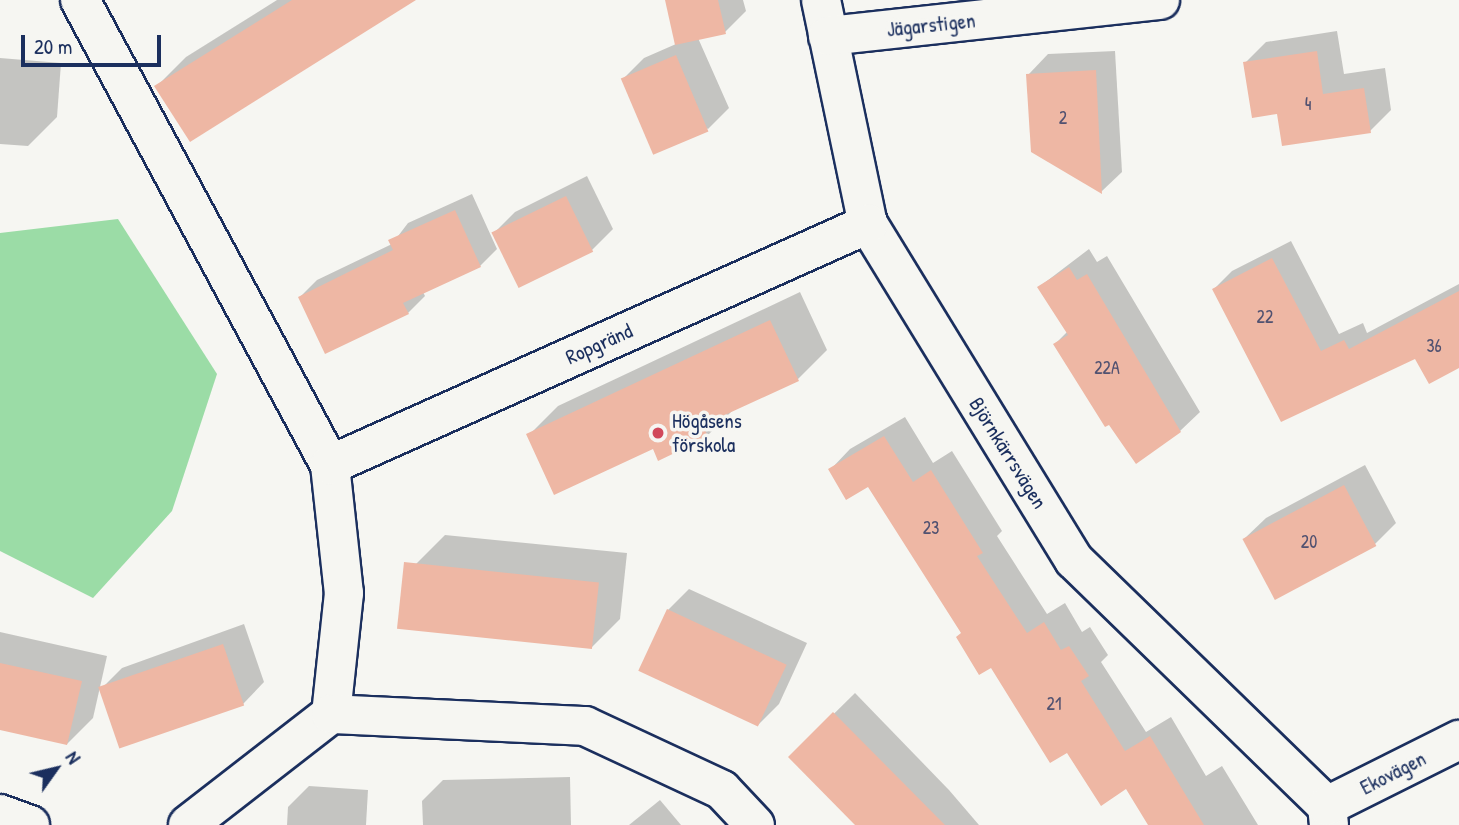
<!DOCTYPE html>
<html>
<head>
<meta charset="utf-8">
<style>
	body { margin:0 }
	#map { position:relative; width:1459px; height:825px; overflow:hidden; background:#f6f6f2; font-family:"Patrick Hand",sans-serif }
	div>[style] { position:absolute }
	.green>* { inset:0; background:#9bdca6 }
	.shadow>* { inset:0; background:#0003 }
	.building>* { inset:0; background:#eeb7a4; transform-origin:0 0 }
	.roads { filter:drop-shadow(2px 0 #1b2f5e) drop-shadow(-2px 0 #1b2f5e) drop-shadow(0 2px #1b2f5e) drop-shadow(0 -2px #1b2f5e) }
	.minor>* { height:38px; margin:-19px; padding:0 19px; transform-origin:19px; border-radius:19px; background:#f6f6f2 }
	.dots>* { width:19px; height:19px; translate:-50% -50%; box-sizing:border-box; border:4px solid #f6f6f2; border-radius:50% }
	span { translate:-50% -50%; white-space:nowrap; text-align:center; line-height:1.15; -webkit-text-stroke:7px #f6f6f2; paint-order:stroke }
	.number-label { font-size:18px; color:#505170 }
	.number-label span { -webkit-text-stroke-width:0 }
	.street-label { font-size:21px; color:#1b2f5e }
	.poi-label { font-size:21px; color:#1b2f5e }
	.left { translate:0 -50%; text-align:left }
	.north { position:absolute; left:21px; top:734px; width:70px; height:70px; -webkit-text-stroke:5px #f6f6f2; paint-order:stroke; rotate:56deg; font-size:19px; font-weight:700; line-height:28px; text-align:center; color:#1b2f5e }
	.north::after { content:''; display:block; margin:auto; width:24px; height:32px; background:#1b2f5e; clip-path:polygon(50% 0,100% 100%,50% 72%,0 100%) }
	.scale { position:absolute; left:21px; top:35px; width:140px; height:32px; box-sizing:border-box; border:4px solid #1b2f5e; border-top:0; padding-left:9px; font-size:21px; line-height:24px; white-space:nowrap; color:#1b2f5e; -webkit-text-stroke:5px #f6f6f2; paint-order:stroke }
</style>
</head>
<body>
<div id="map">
	<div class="green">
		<div style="clip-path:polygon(118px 219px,217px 374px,172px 511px,93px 598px,0 551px,0 233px)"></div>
	</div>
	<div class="shadow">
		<div style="clip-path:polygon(277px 0,410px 0,157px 86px,186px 57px)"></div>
		<div style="clip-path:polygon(667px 0,743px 0,746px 11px,725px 32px,698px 38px,729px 108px,708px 129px,623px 79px,644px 58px,676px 44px)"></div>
		<div style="clip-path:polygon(1337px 31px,1344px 74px,1385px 68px,1391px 110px,1370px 131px,1279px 112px,1245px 63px,1266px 42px)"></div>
		<div style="clip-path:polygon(1115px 51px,1122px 172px,1102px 191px,1032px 151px,1028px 75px,1048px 54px)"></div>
		<div style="clip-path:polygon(0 58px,61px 63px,57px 117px,28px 146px,0 144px)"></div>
		<div style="clip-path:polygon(587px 176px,613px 229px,592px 250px,494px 233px,515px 212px)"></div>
		<div style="clip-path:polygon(472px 194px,497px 249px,480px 266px,423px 292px,425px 296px,408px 313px,300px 297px,317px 280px,392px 244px,408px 223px)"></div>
		<div style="clip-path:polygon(1291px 241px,1339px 334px,1363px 323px,1367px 333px,1459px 284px,1459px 366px,1416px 356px,1282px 420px,1214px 289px,1232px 271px)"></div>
		<div style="clip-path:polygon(1089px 249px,1097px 262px,1107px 256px,1200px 412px,1180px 431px,1055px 344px,1067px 332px,1039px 287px)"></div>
		<div style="clip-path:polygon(800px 292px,827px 350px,798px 379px,734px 409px,707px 436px,529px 435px,558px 406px)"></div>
		<div style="clip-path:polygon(905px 417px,933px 463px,952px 451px,1002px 531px,997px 536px,1047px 614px,1065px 603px,1082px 632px,1090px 627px,1108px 655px,1101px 662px,1146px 732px,1171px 717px,1206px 776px,1222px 766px,1258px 825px,1150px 825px,1127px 787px,991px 665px,962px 632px,869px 484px,830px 470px,850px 449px)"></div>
		<div style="clip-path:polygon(1365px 465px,1396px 523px,1375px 544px,1244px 539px,1266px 518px)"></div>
		<div style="clip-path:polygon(445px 535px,627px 553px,620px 619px,591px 648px,416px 564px)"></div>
		<div style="clip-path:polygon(689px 589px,807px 643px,779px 704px,758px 725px,668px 610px)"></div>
		<div style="clip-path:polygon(244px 624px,264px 682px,243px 704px,101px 689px,122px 668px)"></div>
		<div style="clip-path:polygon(0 632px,107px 656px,93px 718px,67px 744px,0 729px)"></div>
		<div style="clip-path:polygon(855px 693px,949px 790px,979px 825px,857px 825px,790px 757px)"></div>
		<div style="clip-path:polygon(570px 777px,571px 825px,423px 825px,422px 801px,443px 780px)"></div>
		<div style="clip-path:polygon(309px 786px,368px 790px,366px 825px,287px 825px,288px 807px)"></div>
		<div style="clip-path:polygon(660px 800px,681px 825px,629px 825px)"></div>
	</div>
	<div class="building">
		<div style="clip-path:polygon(292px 0,416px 0,190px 142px,154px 86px)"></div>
		<div style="clip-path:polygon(665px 0,718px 0,726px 34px,675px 45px)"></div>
		<div style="clip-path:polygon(1317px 51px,1323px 94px,1364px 88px,1371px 133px,1282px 146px,1277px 114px,1252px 118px,1243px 62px)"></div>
		<div style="left:676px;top:55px;width:83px;height:60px;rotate:67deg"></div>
		<div style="clip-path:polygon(1096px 70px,1102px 194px,1031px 152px,1026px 74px)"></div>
		<div style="left:566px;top:196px;width:62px;height:83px;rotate:64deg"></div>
		<div style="clip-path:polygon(455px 210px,481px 267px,403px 303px,409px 314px,325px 354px,298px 297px,393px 250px,388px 240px)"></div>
		<div style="clip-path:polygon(1272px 258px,1321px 351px,1344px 340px,1349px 349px,1459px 291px,1459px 368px,1429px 384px,1415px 359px,1281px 422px,1212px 289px)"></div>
		<div style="clip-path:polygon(1069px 267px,1077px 280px,1087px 274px,1181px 432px,1136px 464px,1109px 425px,1105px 427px,1053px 344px,1068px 335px,1037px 287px)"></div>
		<div style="clip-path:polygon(770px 320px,799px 381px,703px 425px,708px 437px,658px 461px,653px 449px,554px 495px,526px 434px)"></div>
		<div style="clip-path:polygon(884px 436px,913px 482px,931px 470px,983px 553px,977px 556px,1027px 633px,1044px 622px,1061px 650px,1069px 646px,1089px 676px,1081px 681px,1125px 751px,1150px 736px,1204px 825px,1148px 825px,1126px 789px,1101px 806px,1067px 753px,1050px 763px,991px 668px,979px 675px,956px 637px,961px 633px,868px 487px,846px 500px,828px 469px)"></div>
		<div style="left:1344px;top:485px;width:69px;height:115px;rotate:62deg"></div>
		<div style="left:404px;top:562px;width:196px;height:67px;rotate:6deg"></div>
		<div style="left:667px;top:609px;width:132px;height:68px;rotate:25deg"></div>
		<div style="left:223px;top:644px;width:65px;height:132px;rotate:71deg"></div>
		<div style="clip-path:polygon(0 663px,82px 681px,67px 745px,0 730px)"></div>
		<div style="clip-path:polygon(833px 712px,945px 825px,855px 825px,788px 757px)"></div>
	</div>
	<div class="roads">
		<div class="minor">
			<div style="left:80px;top:0;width:528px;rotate:61.74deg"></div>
			<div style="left:330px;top:465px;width:129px;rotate:83.8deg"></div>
			<div style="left:344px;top:593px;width:122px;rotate:96.1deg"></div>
			<div style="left:331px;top:714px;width:181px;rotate:142.2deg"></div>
			<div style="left:821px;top:0;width:229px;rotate:78.2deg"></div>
			<div style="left:868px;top:224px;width:394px;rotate:58.5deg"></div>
			<div style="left:1074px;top:560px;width:353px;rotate:44.2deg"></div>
			<div style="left:1327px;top:806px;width:19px;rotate:84deg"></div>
			<div style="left:828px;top:36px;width:334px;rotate:-6.2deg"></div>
			<div style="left:330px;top:465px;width:590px;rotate:-24.13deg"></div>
			<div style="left:331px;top:714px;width:254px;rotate:2.7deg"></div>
			<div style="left:585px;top:726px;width:151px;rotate:25deg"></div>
			<div style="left:722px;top:790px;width:48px;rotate:46.7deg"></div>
			<div style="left:1327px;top:806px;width:148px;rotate:-26.6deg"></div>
			<div style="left:0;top:814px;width:32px;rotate:20deg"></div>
		</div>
	</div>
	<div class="dots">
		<div style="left:658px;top:433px;background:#d1495b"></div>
	</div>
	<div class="number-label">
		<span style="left:1308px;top:104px">4</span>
		<span style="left:1063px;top:118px">2</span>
		<span style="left:1265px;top:317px">22</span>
		<span style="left:1434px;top:346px">36</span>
		<span style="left:1107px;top:368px">22A</span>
		<span style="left:931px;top:528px">23</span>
		<span style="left:1309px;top:542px">20</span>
		<span style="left:1054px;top:704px">21</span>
	</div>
	<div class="street-label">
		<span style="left:931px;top:25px;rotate:-6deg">Jägarstigen</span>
		<span style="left:599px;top:344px;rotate:-24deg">Ropgränd</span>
		<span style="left:1008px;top:453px;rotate:58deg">Björnkärrsvägen</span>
		<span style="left:1393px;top:773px;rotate:-27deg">Ekovägen</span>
	</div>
	<div class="poi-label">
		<span class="left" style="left:672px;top:433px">Högåsens<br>förskola</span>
	</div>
	<div class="north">N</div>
	<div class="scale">20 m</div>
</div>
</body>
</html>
